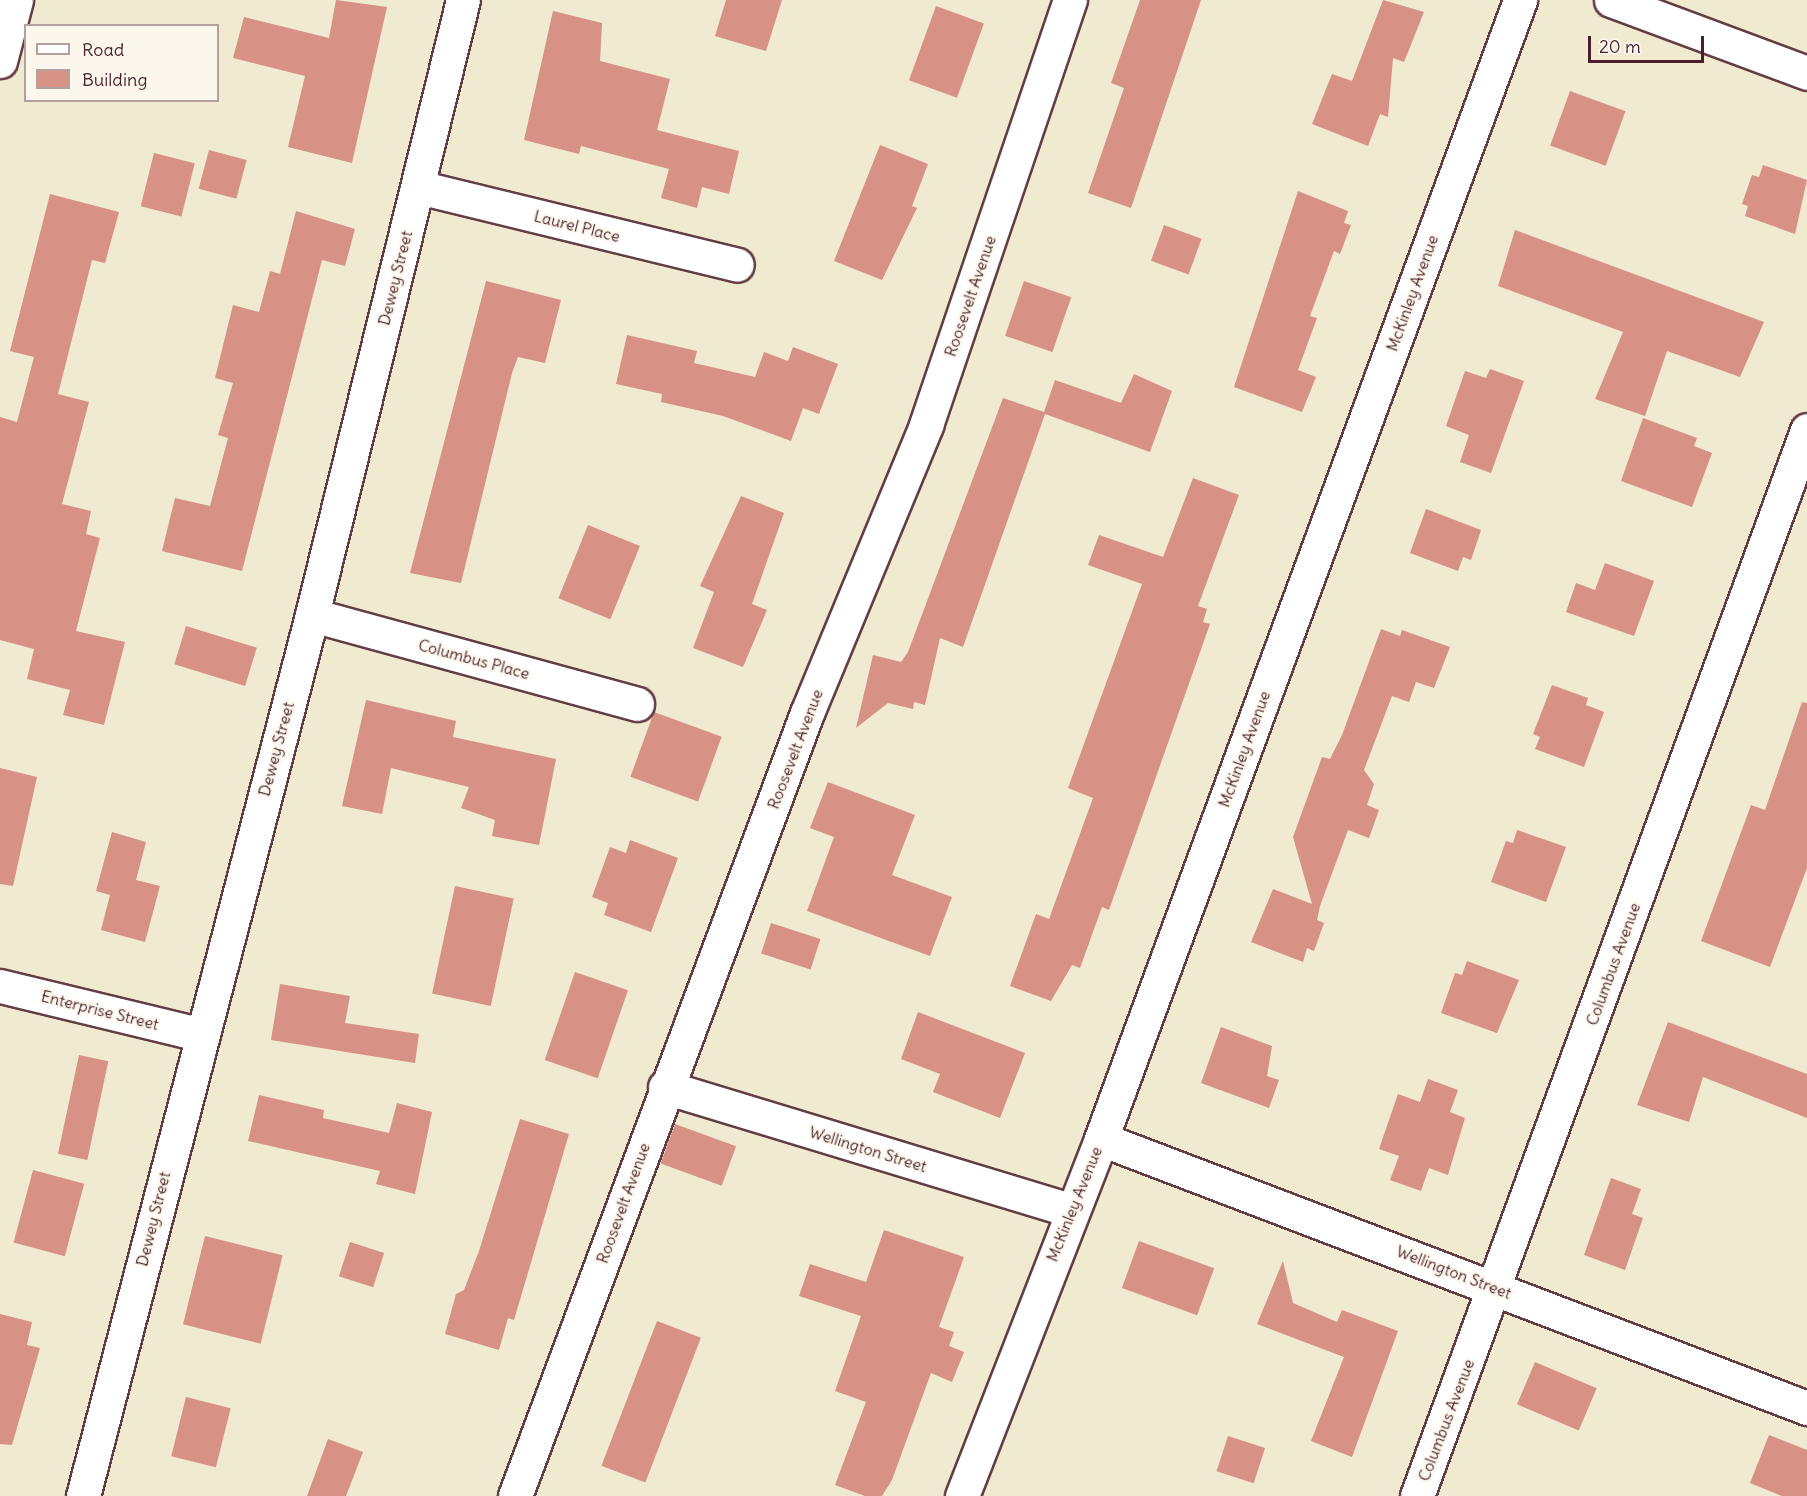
<!DOCTYPE html>
<html>
<head>
<meta charset="utf-8">
<style>
	body { margin:0 }
	#map { position:relative; width:1807px; height:1496px; overflow:hidden; background:#efead0; font-family:Delius,sans-serif }
	div>[style] { position:absolute }
	.building>* { inset:0; background:#d79185; transform-origin:0 0 }
	.roads { filter:drop-shadow(2px 0 #633d44) drop-shadow(-2px 0 #633d44) drop-shadow(0 2px #633d44) drop-shadow(0 -2px #633d44) }
	.minor>* { height:33px; margin:-16.5px; padding:0 16.5px; transform-origin:16.5px; border-radius:16.5px; background:#fff }
	span { translate:-50% -50%; white-space:nowrap; text-align:center; line-height:1.15; -webkit-text-stroke:4.5px #fbf7ec; paint-order:stroke }
	.street-label { font-size:16px; color:#4a1f2b }
	.legend { position:absolute; left:24px; top:24px; width:195px; height:78px; box-sizing:border-box; background:#fbf7ec; border:2px solid #b4a19f; margin:0; padding:8px 10px; list-style:none; font-size:18px; color:#4a1f2b }
	.legend li { display:flex; align-items:center; gap:12px; height:30px }
	.legend b { width:30px; border:2px solid #b4a19f }
	.scale { position:absolute; left:1588px; top:36px; width:116px; height:27px; box-sizing:border-box; border:3px solid #4a1f2b; border-top:0; padding-left:8px; font-size:18px; line-height:21px; white-space:nowrap; color:#4a1f2b; -webkit-text-stroke:4px #fbf7ec; paint-order:stroke }
</style>
</head>
<body>
<div id="map">
	<div class="building">
		<div style="clip-path:polygon(336px 0,387px 7px,352px 163px,288px 147px,305px 76px,233px 58px,244px 17px,329px 38px)"></div>
		<div style="clip-path:polygon(726px 0,782px 0,766px 51px,715px 36px)"></div>
		<div style="clip-path:polygon(1140px 0,1201px 0,1131px 208px,1088px 193px,1124px 88px,1111px 83px)"></div>
		<div style="clip-path:polygon(1383px 0,1424px 12px,1404px 62px,1393px 58px,1388px 117px,1380px 114px,1368px 146px,1312px 124px,1332px 74px,1352px 81px)"></div>
		<div style="left:936px;top:6px;width:51px;height:79px;rotate:20deg"></div>
		<div style="clip-path:polygon(553px 11px,602px 23px,600px 61px,670px 79px,657px 130px,739px 151px,729px 194px,702px 187px,697px 208px,661px 198px,669px 169px,581px 146px,579px 154px,524px 140px)"></div>
		<div style="left:1570px;top:91px;width:59px;height:58px;rotate:20deg"></div>
		<div style="clip-path:polygon(880px 145px,928px 164px,912px 206px,917px 208px,882px 280px,834px 261px)"></div>
		<div style="left:209px;top:150px;width:39px;height:40px;rotate:15deg"></div>
		<div style="left:154px;top:153px;width:42px;height:55px;rotate:14deg"></div>
		<div style="clip-path:polygon(1763px 165px,1807px 180px,1795px 234px,1745px 216px,1748px 206px,1742px 204px,1752px 175px,1759px 177px)"></div>
		<div style="clip-path:polygon(1298px 191px,1348px 211px,1344px 223px,1351px 225px,1340px 254px,1334px 251px,1310px 316px,1317px 318px,1298px 370px,1316px 377px,1302px 412px,1234px 387px)"></div>
		<div style="clip-path:polygon(50px 194px,119px 212px,105px 263px,92px 260px,58px 394px,89px 402px,62px 504px,91px 511px,86px 534px,100px 538px,76px 631px,125px 642px,104px 725px,63px 715px,70px 690px,27px 679px,34px 649px,0 640px,0 417px,17px 422px,34px 357px,10px 351px)"></div>
		<div style="clip-path:polygon(296px 211px,355px 229px,345px 266px,322px 260px,242px 571px,162px 551px,175px 498px,210px 506px,228px 438px,218px 435px,233px 383px,215px 378px,233px 305px,259px 312px,270px 271px,280px 274px)"></div>
		<div style="left:1164px;top:225px;width:40px;height:38px;rotate:20deg"></div>
		<div style="clip-path:polygon(1515px 230px,1764px 322px,1740px 377px,1667px 351px,1645px 416px,1595px 399px,1623px 332px,1498px 286px)"></div>
		<div style="clip-path:polygon(486px 281px,561px 300px,545px 363px,518px 357px,512px 373px,461px 583px,410px 573px)"></div>
		<div style="left:1024px;top:281px;width:50px;height:58px;rotate:19deg"></div>
		<div style="clip-path:polygon(627px 335px,697px 351px,694px 363px,755px 377px,764px 352px,788px 361px,793px 347px,838px 364px,819px 414px,803px 408px,791px 441px,723px 416px,661px 402px,662px 394px,616px 384px)"></div>
		<div style="clip-path:polygon(1490px 369px,1524px 381px,1491px 473px,1460px 462px,1469px 435px,1446px 426px,1465px 371px,1486px 378px)"></div>
		<div style="clip-path:polygon(1134px 374px,1172px 391px,1150px 452px,1045px 414px,963px 647px,940px 638px,925px 705px,914px 702px,913px 709px,888px 703px,856px 728px,873px 655px,901px 662px,908px 652px,1003px 398px,1044px 412px,1055px 380px,1121px 403px)"></div>
		<div style="clip-path:polygon(1643px 418px,1697px 438px,1694px 446px,1712px 453px,1692px 507px,1621px 481px)"></div>
		<div style="clip-path:polygon(1193px 478px,1239px 495px,1198px 606px,1207px 609px,1203px 622px,1210px 624px,1109px 910px,1102px 907px,1080px 968px,1072px 965px,1051px 1001px,1010px 986px,1036px 914px,1049px 919px,1093px 798px,1068px 788px,1142px 584px,1088px 565px,1099px 535px,1163px 557px)"></div>
		<div style="clip-path:polygon(741px 496px,784px 513px,752px 604px,767px 610px,743px 667px,693px 648px,714px 592px,700px 586px)"></div>
		<div style="clip-path:polygon(1426px 509px,1481px 530px,1471px 560px,1463px 557px,1458px 571px,1410px 553px)"></div>
		<div style="left:588px;top:525px;width:56px;height:79px;rotate:22deg"></div>
		<div style="clip-path:polygon(1605px 563px,1654px 581px,1634px 636px,1566px 612px,1576px 583px,1595px 590px)"></div>
		<div style="left:186px;top:626px;width:74px;height:40px;rotate:17deg"></div>
		<div style="clip-path:polygon(1381px 629px,1400px 636px,1402px 630px,1450px 647px,1434px 688px,1416px 682px,1409px 702px,1392px 696px,1364px 770px,1374px 784px,1367px 805px,1379px 810px,1369px 838px,1348px 830px,1320px 906px,1317px 920px,1324px 923px,1314px 951px,1307px 948px,1303px 962px,1251px 942px,1273px 889px,1312px 904px,1293px 837px,1322px 757px,1330px 759px,1342px 735px)"></div>
		<div style="clip-path:polygon(1552px 685px,1588px 698px,1586px 705px,1604px 712px,1584px 767px,1535px 749px,1540px 737px,1533px 734px)"></div>
		<div style="clip-path:polygon(366px 700px,456px 721px,453px 737px,556px 759px,539px 845px,492px 836px,495px 820px,461px 808px,469px 787px,391px 768px,382px 814px,342px 806px)"></div>
		<div style="clip-path:polygon(1802px 702px,1807px 703px,1807px 868px,1770px 967px,1701px 941px,1751px 805px,1765px 810px)"></div>
		<div style="left:654px;top:712px;width:72px;height:69px;rotate:20deg"></div>
		<div style="clip-path:polygon(0 768px,37px 777px,13px 886px,0 884px)"></div>
		<div style="clip-path:polygon(828px 782px,915px 815px,892px 875px,952px 897px,930px 956px,807px 911px,834px 837px,810px 828px)"></div>
		<div style="clip-path:polygon(1517px 830px,1566px 847px,1546px 902px,1491px 882px,1506px 841px,1513px 843px)"></div>
		<div style="clip-path:polygon(112px 832px,146px 842px,136px 880px,160px 886px,145px 942px,101px 930px,110px 895px,96px 891px)"></div>
		<div style="clip-path:polygon(630px 840px,678px 858px,651px 932px,604px 915px,608px 903px,592px 897px,610px 847px,626px 853px)"></div>
		<div style="left:455px;top:886px;width:60px;height:110px;rotate:12deg"></div>
		<div style="left:771px;top:923px;width:52px;height:32px;rotate:18deg"></div>
		<div style="clip-path:polygon(1467px 961px,1519px 980px,1497px 1033px,1441px 1013px,1455px 973px,1462px 975px)"></div>
		<div style="left:575px;top:972px;width:56px;height:93px;rotate:19deg"></div>
		<div style="clip-path:polygon(280px 984px,350px 996px,345px 1023px,419px 1034px,415px 1063px,271px 1040px)"></div>
		<div style="clip-path:polygon(918px 1012px,1025px 1053px,1000px 1118px,933px 1092px,940px 1074px,901px 1059px)"></div>
		<div style="clip-path:polygon(1668px 1022px,1807px 1074px,1807px 1118px,1703px 1077px,1689px 1122px,1637px 1105px)"></div>
		<div style="clip-path:polygon(1221px 1027px,1272px 1046px,1267px 1076px,1279px 1080px,1269px 1108px,1201px 1083px)"></div>
		<div style="left:79px;top:1055px;width:30px;height:101px;rotate:12deg"></div>
		<div style="clip-path:polygon(1428px 1079px,1458px 1090px,1450px 1112px,1465px 1118px,1448px 1175px,1429px 1168px,1421px 1191px,1390px 1180px,1399px 1156px,1379px 1149px,1398px 1094px,1420px 1102px)"></div>
		<div style="clip-path:polygon(259px 1095px,324px 1110px,323px 1118px,389px 1133px,397px 1103px,432px 1112px,415px 1194px,376px 1184px,380px 1171px,248px 1141px)"></div>
		<div style="clip-path:polygon(520px 1119px,569px 1134px,514px 1320px,508px 1318px,499px 1350px,445px 1334px,456px 1294px,464px 1290px,479px 1251px)"></div>
		<div style="left:675px;top:1124px;width:65px;height:42px;rotate:20deg"></div>
		<div style="left:33px;top:1170px;width:53px;height:75px;rotate:15deg"></div>
		<div style="clip-path:polygon(1611px 1178px,1641px 1189px,1632px 1214px,1643px 1218px,1625px 1270px,1584px 1255px)"></div>
		<div style="clip-path:polygon(884px 1230px,964px 1257px,939px 1327px,954px 1332px,949px 1346px,964px 1352px,952px 1382px,931px 1373px,892px 1480px,882px 1496px,865px 1496px,835px 1485px,866px 1402px,835px 1391px,861px 1316px,799px 1296px,810px 1264px,866px 1282px)"></div>
		<div style="left:205px;top:1236px;width:80px;height:91px;rotate:14deg"></div>
		<div style="left:1139px;top:1241px;width:80px;height:50px;rotate:20deg"></div>
		<div style="left:350px;top:1242px;width:36px;height:36px;rotate:18deg"></div>
		<div style="clip-path:polygon(1283px 1261px,1293px 1303px,1337px 1322px,1342px 1310px,1398px 1331px,1352px 1457px,1311px 1441px,1344px 1357px,1257px 1324px)"></div>
		<div style="clip-path:polygon(0 1314px,32px 1322px,27px 1345px,40px 1348px,12px 1445px,0 1444px)"></div>
		<div style="left:657px;top:1321px;width:47px;height:155px;rotate:21deg"></div>
		<div style="left:1535px;top:1362px;width:67px;height:46px;rotate:23deg"></div>
		<div style="left:186px;top:1397px;width:46px;height:61px;rotate:14deg"></div>
		<div style="clip-path:polygon(1769px 1435px,1807px 1450px,1807px 1496px,1782px 1496px,1750px 1483px)"></div>
		<div style="left:1228px;top:1436px;width:39px;height:37px;rotate:18deg"></div>
		<div style="clip-path:polygon(328px 1439px,363px 1452px,346px 1496px,307px 1496px)"></div>
	</div>
	<div class="roads">
		<div class="minor">
			<div style="left:1611px;top:0;width:209px;rotate:20.4deg"></div>
			<div style="left:0;top:61px;width:63px;rotate:-75.3deg"></div>
			<div style="left:418px;top:187px;width:328px;rotate:13.7deg"></div>
			<div style="left:312px;top:615px;width:337px;rotate:15.3deg"></div>
			<div style="left:0;top:986px;width:205px;rotate:13.6deg"></div>
			<div style="left:665px;top:1087px;width:424px;rotate:16.9deg"></div>
			<div style="left:1101px;top:1139px;width:756px;rotate:20.86deg"></div>
			<div style="left:83px;top:1496px;width:910px;rotate:-75.43deg"></div>
			<div style="left:312px;top:615px;width:633px;rotate:-76.21deg"></div>
			<div style="left:515px;top:1496px;width:836px;rotate:-69.55deg"></div>
			<div style="left:807px;top:713px;width:312px;rotate:-67.5deg"></div>
			<div style="left:926px;top:425px;width:449px;rotate:-71.3deg"></div>
			<div style="left:962px;top:1496px;width:383px;rotate:-68.7deg"></div>
			<div style="left:1101px;top:1139px;width:1214px;rotate:-69.8deg"></div>
			<div style="left:1417px;top:1496px;width:1135px;rotate:-69.9deg"></div>
		</div>
	</div>
	<div class="street-label">
		<span style="left:577px;top:226px;rotate:14deg">Laurel Place</span>
		<span style="left:395px;top:278px;rotate:-76deg">Dewey Street</span>
		<span style="left:1412px;top:293px;rotate:-70deg">McKinley Avenue</span>
		<span style="left:970px;top:296px;rotate:-71deg">Roosevelt Avenue</span>
		<span style="left:474px;top:659px;rotate:15deg">Columbus Place</span>
		<span style="left:276px;top:749px;rotate:-75deg">Dewey Street</span>
		<span style="left:795px;top:749px;rotate:-69deg">Roosevelt Avenue</span>
		<span style="left:1244px;top:749px;rotate:-70deg">McKinley Avenue</span>
		<span style="left:1613px;top:964px;rotate:-70deg">Columbus Avenue</span>
		<span style="left:100px;top:1010px;rotate:14deg">Enterprise Street</span>
		<span style="left:868px;top:1149px;rotate:17deg">Wellington Street</span>
		<span style="left:623px;top:1203px;rotate:-70deg">Roosevelt Avenue</span>
		<span style="left:1074px;top:1204px;rotate:-68deg">McKinley Avenue</span>
		<span style="left:153px;top:1219px;rotate:-76deg">Dewey Street</span>
		<span style="left:1454px;top:1272px;rotate:21deg">Wellington Street</span>
		<span style="left:1446px;top:1420px;rotate:-69deg">Columbus Avenue</span>
	</div>
	<ul class="legend">
	<li><b style="height:8px;background:#fff"></b>Road</li>
	<li><b style="height:16px;background:#d79185"></b>Building</li>
	</ul>
	<div class="scale">20 m</div>
</div>
</body>
</html>
